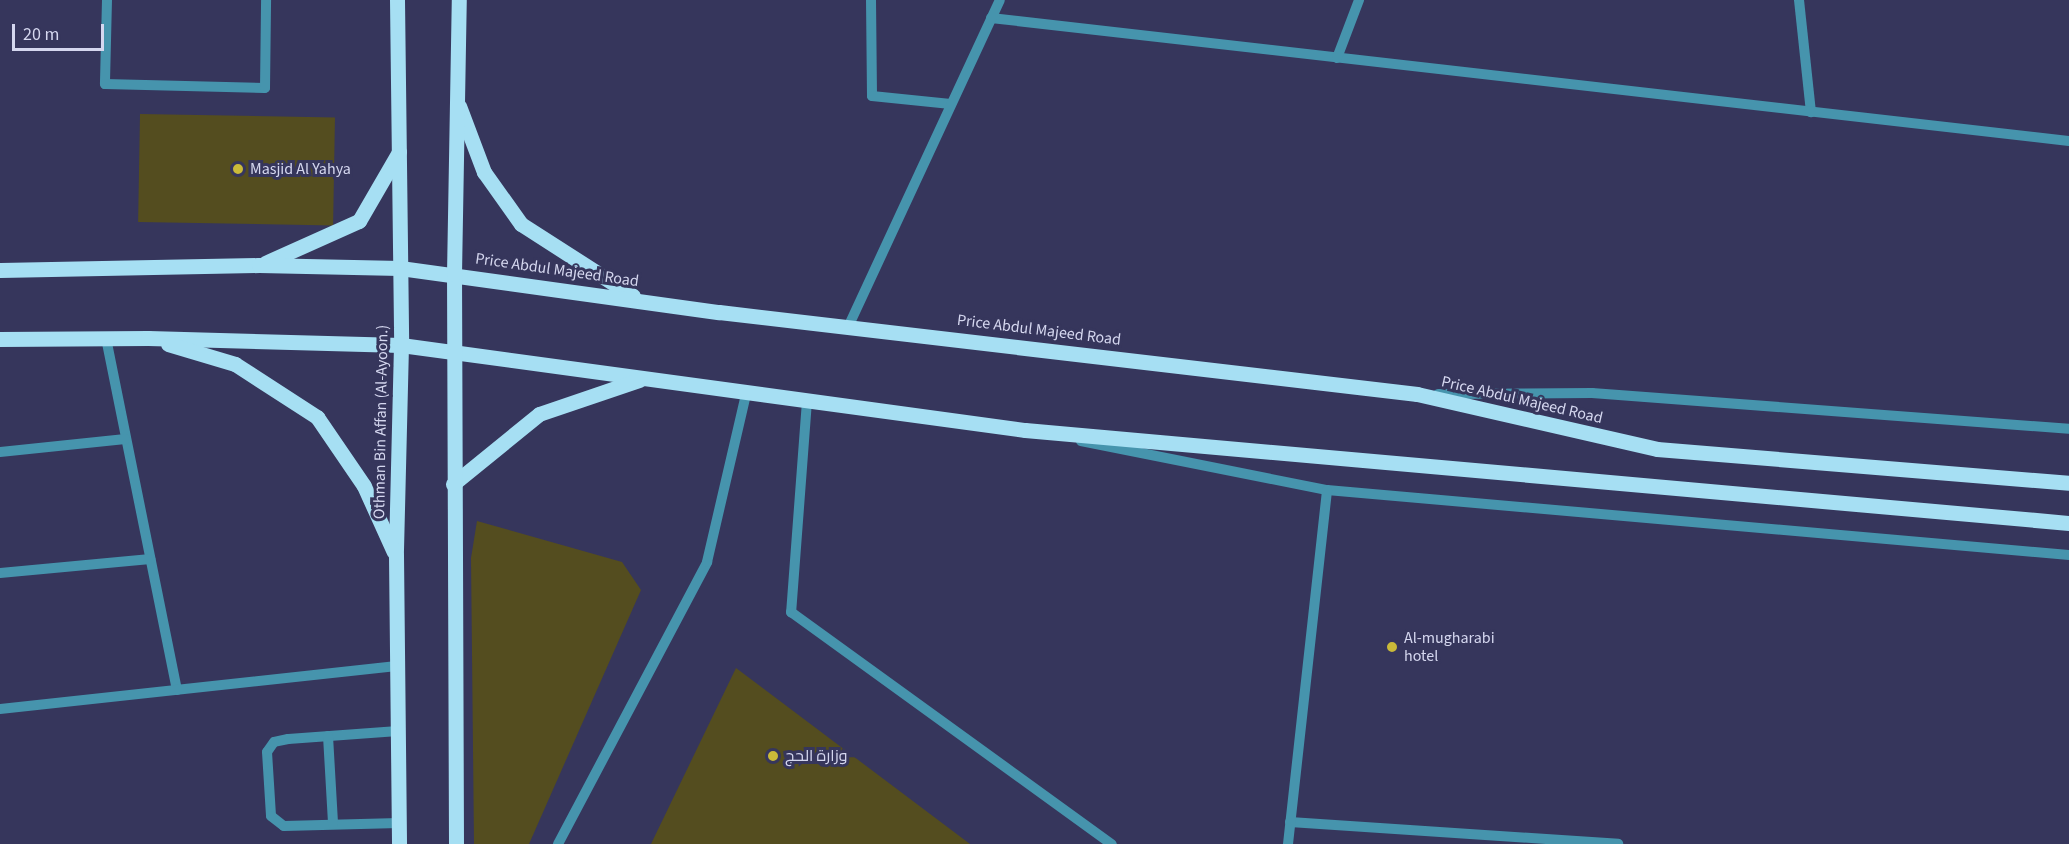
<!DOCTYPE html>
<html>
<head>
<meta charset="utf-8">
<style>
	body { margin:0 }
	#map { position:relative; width:2069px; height:844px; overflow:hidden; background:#36365c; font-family:"Source Sans 3",Cairo,sans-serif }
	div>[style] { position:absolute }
	.building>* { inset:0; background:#544d1f; transform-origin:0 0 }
	.minor>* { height:10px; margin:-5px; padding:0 5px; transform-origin:5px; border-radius:5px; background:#4694ad }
	.major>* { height:15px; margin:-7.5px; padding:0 7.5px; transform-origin:7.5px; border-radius:7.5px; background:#a6dff3 }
	.dots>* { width:16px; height:16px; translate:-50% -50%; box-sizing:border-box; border:3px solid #36365c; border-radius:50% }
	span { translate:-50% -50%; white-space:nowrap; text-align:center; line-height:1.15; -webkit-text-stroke:6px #36365c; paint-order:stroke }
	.poi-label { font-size:16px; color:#d5d7ef }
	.left { translate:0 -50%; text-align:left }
	.street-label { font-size:16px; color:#d5d7ef }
	.scale { position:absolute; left:12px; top:24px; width:92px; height:27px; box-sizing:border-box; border:3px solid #d5d7ef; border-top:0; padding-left:8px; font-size:18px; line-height:21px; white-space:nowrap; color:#d5d7ef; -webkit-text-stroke:4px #36365c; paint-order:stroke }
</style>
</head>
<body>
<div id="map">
	<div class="building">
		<div style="left:140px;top:114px;width:195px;height:108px;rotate:1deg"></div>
		<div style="clip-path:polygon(477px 521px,622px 562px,641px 590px,529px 844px,474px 844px,471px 558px)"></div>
		<div style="clip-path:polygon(736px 668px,970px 844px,651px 844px)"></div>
	</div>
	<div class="minor">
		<div style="left:107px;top:0;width:84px;rotate:91.4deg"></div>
		<div style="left:105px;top:84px;width:160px;rotate:1.4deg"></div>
		<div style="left:265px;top:88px;width:88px;rotate:-89.3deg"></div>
		<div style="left:871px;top:0;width:96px;rotate:89.4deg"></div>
		<div style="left:872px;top:96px;width:79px;rotate:5.8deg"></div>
		<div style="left:1799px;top:0;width:113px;rotate:83.9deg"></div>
		<div style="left:991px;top:18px;width:1085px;rotate:6.51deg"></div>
		<div style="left:1337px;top:58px;width:62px;rotate:-69.2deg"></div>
		<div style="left:849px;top:325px;width:358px;rotate:-65.1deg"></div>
		<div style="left:106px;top:338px;width:359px;rotate:78.6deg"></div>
		<div style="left:1438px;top:394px;width:154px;rotate:-0.4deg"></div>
		<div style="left:1592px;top:393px;width:478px;rotate:4.3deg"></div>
		<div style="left:807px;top:401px;width:212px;rotate:94.3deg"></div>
		<div style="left:791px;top:612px;width:396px;rotate:35.9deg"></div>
		<div style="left:1081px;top:441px;width:251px;rotate:11.3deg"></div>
		<div style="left:1327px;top:490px;width:745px;rotate:5.01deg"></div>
		<div style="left:0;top:452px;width:126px;rotate:-5.9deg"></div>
		<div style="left:0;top:573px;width:151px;rotate:-5.3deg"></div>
		<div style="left:0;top:709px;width:399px;rotate:-6.2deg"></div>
		<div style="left:398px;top:731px;width:110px;rotate:175.8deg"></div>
		<div style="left:288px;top:739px;width:14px;rotate:168deg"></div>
		<div style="left:274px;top:742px;width:12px;rotate:125deg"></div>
		<div style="left:267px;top:752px;width:64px;rotate:86.4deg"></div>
		<div style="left:271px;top:816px;width:16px;rotate:38deg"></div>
		<div style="left:284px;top:826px;width:115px;rotate:-1.5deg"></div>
		<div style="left:328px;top:736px;width:88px;rotate:86.7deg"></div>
		<div style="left:1290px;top:822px;width:329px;rotate:3.8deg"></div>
		<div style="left:558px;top:844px;width:319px;rotate:-62.1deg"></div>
		<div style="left:707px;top:562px;width:172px;rotate:-76.9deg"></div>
		<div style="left:1288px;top:844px;width:356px;rotate:-83.7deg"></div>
	</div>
	<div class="major">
		<div style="left:397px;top:0;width:345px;rotate:89.3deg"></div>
		<div style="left:401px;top:345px;width:210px;rotate:91.4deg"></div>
		<div style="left:396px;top:555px;width:289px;rotate:89.4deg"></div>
		<div style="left:459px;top:106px;width:71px;rotate:69.3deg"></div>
		<div style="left:484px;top:172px;width:64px;rotate:54.6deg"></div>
		<div style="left:521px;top:224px;width:133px;rotate:32.7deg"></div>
		<div style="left:265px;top:263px;width:103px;rotate:-24.1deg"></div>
		<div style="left:359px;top:221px;width:80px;rotate:-59.9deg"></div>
		<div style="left:0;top:270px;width:259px;rotate:-1.1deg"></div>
		<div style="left:259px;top:265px;width:141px;rotate:1.2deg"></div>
		<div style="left:400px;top:268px;width:322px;rotate:7.9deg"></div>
		<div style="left:719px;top:312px;width:703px;rotate:6.7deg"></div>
		<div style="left:1417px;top:394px;width:246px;rotate:12.9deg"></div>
		<div style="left:1657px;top:449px;width:413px;rotate:4.7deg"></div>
		<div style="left:0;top:339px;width:148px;rotate:-0.4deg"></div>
		<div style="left:148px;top:338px;width:253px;rotate:1.6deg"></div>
		<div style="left:401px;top:345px;width:630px;rotate:7.76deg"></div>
		<div style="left:1025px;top:430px;width:1048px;rotate:5.09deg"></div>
		<div style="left:168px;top:344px;width:70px;rotate:16.6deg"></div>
		<div style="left:235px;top:364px;width:98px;rotate:32.9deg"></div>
		<div style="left:317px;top:417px;width:83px;rotate:55.7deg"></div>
		<div style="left:364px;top:486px;width:72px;rotate:65.6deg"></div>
		<div style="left:453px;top:484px;width:111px;rotate:-39.1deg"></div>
		<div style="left:539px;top:414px;width:106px;rotate:-18.8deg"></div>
		<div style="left:456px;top:844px;width:570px;rotate:-90.2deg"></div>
		<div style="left:454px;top:274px;width:274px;rotate:-89deg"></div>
	</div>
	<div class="dots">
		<div style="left:238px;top:169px;background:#caba39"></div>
		<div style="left:1392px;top:647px;background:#caba39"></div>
		<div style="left:773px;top:756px;background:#caba39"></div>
	</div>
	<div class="poi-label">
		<span class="left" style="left:250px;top:169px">Masjid Al Yahya</span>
		<span class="left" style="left:1404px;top:647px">Al-mugharabi<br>hotel</span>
		<span class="left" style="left:785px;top:756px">وزارة الحج</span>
	</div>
	<div class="street-label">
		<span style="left:557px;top:270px;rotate:8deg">Price Abdul Majeed Road</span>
		<span style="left:1039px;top:330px;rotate:7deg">Price Abdul Majeed Road</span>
		<span style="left:1522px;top:400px;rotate:13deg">Price Abdul Majeed Road</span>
		<span style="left:381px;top:422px;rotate:-89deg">Othman Bin Affan (Al-Ayoon.)</span>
	</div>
	<div class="scale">20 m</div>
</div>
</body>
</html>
